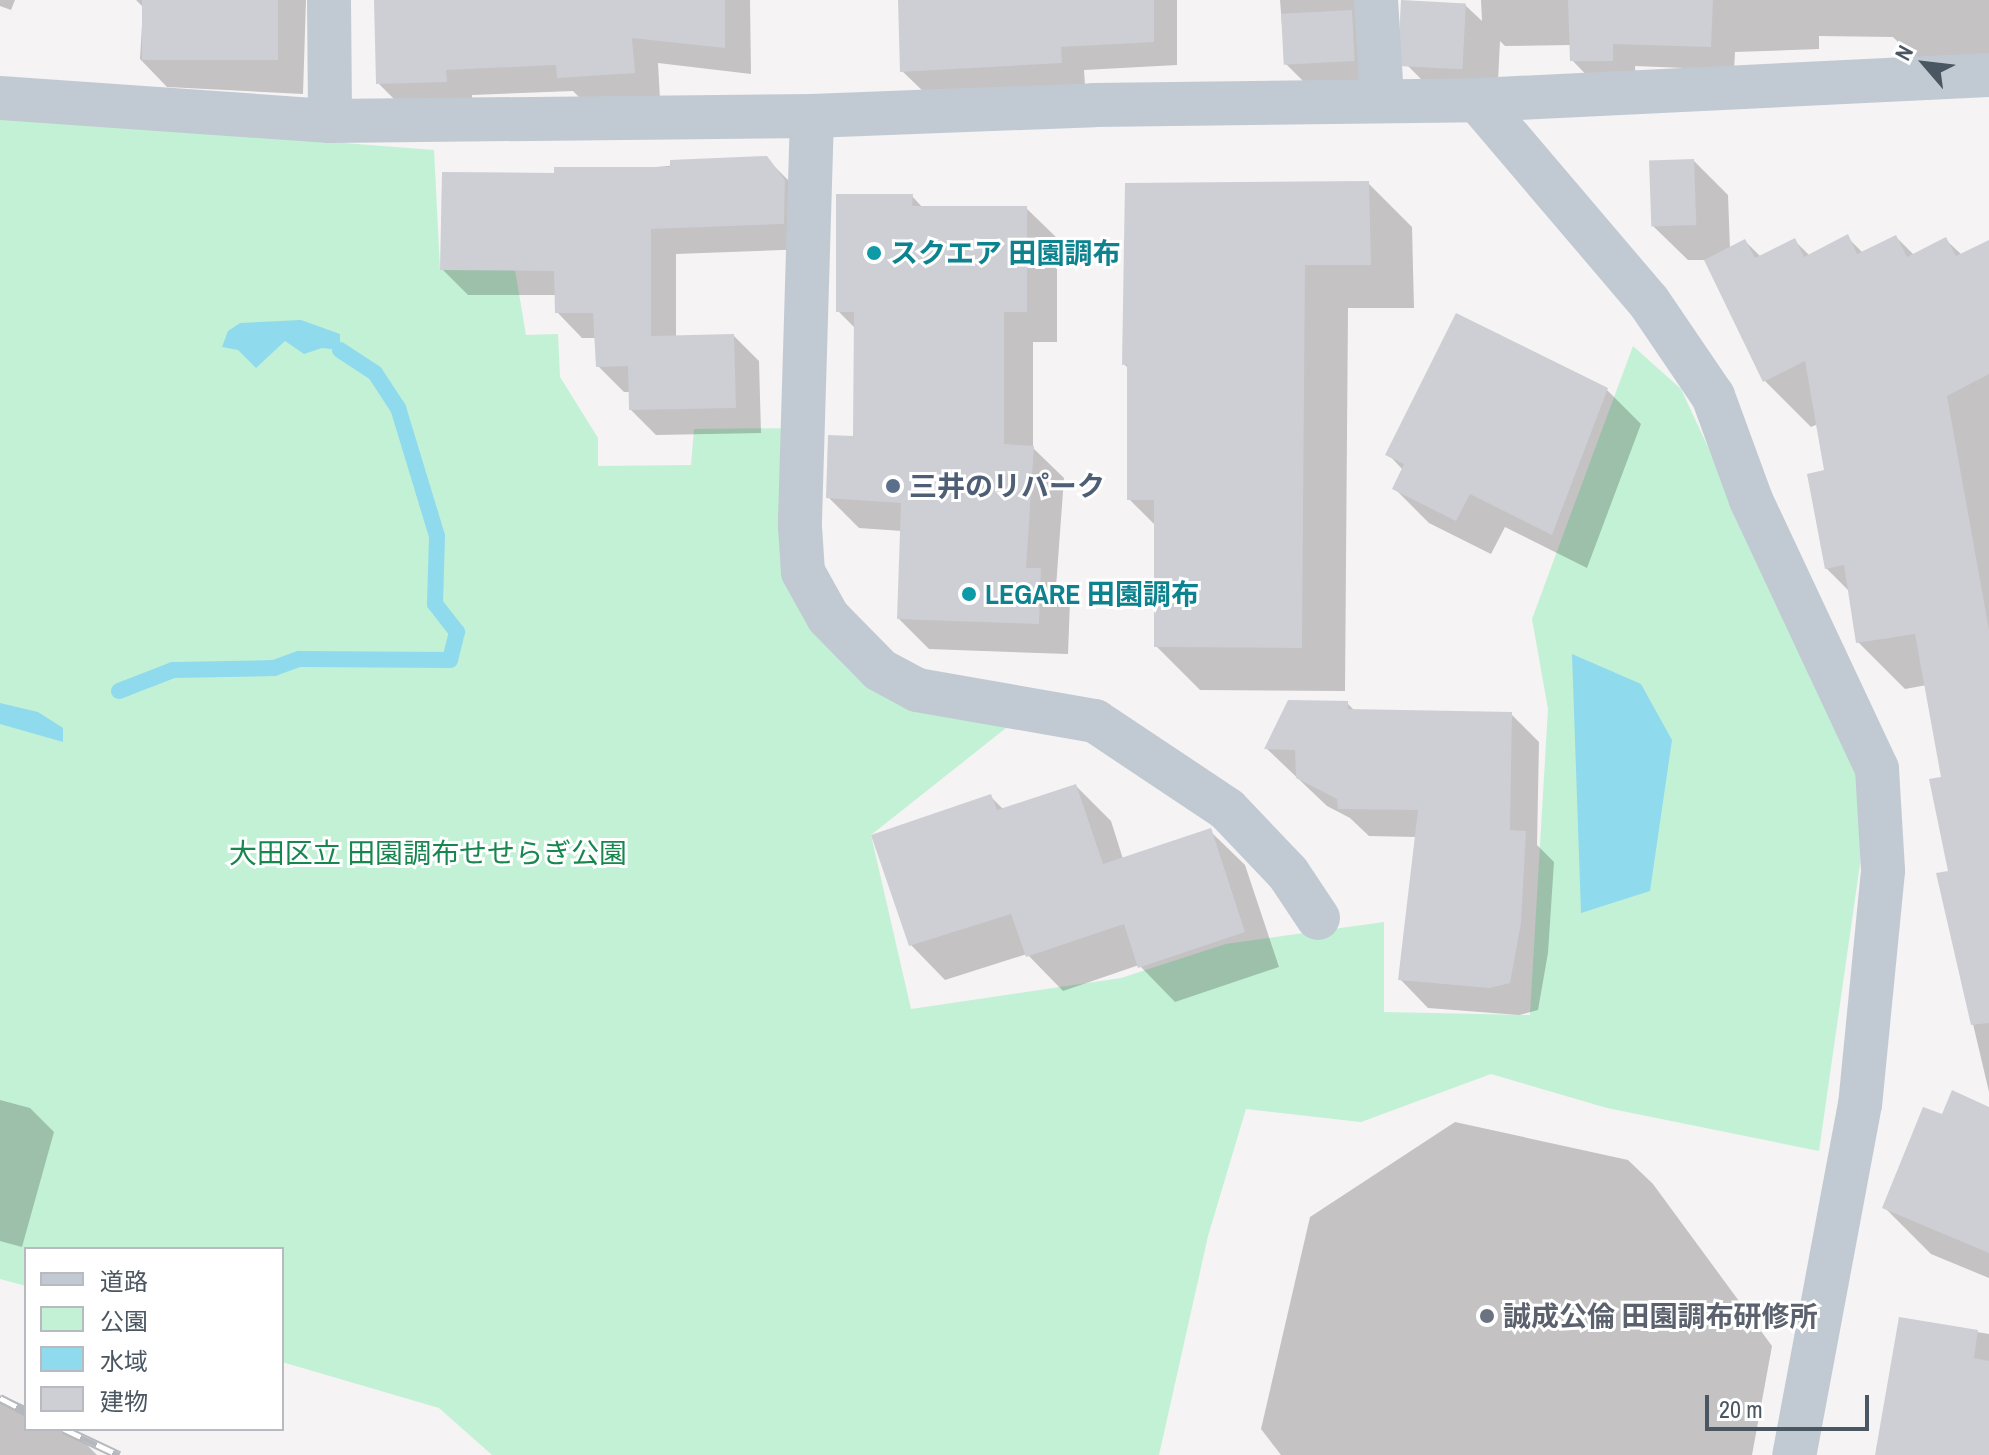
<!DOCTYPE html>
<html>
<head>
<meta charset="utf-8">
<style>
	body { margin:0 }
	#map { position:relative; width:1989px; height:1455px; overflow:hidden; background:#f5f3f3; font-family:"Archivo Narrow","Noto Sans JP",sans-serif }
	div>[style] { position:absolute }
	.green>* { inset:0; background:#c3f1d5 }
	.water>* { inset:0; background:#90daee }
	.shadow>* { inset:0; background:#0003 }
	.stream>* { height:16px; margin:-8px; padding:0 8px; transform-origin:8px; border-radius:8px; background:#90daee }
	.building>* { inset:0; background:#cdcfd5; transform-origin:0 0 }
	.minor>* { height:44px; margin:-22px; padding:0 22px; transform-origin:22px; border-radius:22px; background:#c1cad2 }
	.tertiary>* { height:44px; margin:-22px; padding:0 22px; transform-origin:22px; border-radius:22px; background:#c1cad2 }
	.rail>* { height:9px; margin-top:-4.5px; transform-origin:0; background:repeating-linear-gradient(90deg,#fff 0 18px,#b5b8bd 0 36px); box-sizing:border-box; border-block:2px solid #b5b8bd }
	.dots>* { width:22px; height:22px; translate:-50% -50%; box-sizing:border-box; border:4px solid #fff; border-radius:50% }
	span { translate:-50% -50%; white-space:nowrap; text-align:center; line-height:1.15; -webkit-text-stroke:6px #fff; paint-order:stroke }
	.culture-label { font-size:28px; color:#0d838f; font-weight:700 }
	.left { translate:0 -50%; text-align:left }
	.service-label { font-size:28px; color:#4e5e75; font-weight:700 }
	.park-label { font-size:28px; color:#17864f }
	.worship-label { font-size:28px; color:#5b616d; font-weight:700 }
	.legend { position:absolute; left:24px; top:1247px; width:260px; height:184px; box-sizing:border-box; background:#fff; border:2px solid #b7bbc0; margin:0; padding:10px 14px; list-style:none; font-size:24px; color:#4a5661 }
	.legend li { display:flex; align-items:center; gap:16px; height:40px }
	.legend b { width:40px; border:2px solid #b7bbc0 }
	.north { position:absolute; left:1885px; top:24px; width:80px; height:80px; -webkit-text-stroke:6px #fff; paint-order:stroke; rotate:298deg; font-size:22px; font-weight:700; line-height:32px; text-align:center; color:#4a5661 }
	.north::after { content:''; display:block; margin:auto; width:28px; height:36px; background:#4a5661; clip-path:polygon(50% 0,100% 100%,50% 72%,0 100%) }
	.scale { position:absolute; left:1705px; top:1395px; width:164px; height:36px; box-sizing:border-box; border:4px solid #4a5661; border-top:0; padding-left:10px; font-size:24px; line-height:28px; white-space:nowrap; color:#4a5661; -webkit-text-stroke:6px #fff; paint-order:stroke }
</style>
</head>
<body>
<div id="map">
	<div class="green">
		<div style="clip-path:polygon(0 116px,434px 150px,440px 269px,515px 270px,526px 335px,558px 334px,560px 377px,598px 438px,598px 466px,691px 465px,694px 429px,803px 428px,800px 527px,880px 670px,1025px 713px,871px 835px,911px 1009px,1121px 978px,1226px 944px,1384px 922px,1384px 1012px,1530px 1015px,1548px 709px,1532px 619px,1633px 346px,1681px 389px,1796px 636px,1865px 770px,1860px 864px,1819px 1151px,1607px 1108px,1491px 1074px,1361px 1122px,1246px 1109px,1208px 1236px,1159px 1455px,492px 1455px,439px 1408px,282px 1362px,282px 1249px,26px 1249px,26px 1286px,0 1279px)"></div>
	</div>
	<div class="water">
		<div style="clip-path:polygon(301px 320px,340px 334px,340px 350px,322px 348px,304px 354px,285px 341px,256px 368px,238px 350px,222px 347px,228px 331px,240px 323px)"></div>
		<div style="clip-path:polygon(1572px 654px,1641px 684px,1672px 740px,1650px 891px,1581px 913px)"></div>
		<div style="clip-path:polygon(0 703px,38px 712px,63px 728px,63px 742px,0 724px)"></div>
	</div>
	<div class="shadow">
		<div style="clip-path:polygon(0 0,15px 0,11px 10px,0 6px)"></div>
		<div style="clip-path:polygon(136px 0,306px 0,303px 94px,167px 87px,140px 59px,143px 7px)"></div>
		<div style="clip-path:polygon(377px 0,750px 0,751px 74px,658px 63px,660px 99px,585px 103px,573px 91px,472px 95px,472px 108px,405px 110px,378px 83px)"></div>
		<div style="clip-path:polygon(900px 0,1177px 0,1177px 65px,1084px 70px,1085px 85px,926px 94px,902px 71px)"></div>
		<div style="clip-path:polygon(1280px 0,1360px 0,1377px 84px,1308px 86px,1285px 63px)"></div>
		<div style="clip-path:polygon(1481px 0,1989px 0,1989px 60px,1915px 59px,1893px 37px,1819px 36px,1819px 49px,1735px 52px,1734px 70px,1635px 66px,1636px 83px,1595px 84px,1572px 60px,1571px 45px,1505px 46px,1500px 41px,1497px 102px,1442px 100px,1407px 65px,1465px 5px,1482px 21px)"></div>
		<div style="clip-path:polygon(766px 158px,792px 184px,809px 249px,676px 254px,676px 337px,734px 336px,759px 361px,761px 433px,656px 435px,631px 410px,630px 392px,624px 392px,598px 366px,597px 338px,582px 338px,557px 312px,557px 295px,468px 295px,442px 269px,556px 175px)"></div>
		<div style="clip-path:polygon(1694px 161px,1728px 195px,1730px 249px,1745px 241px,1761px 257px,1795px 241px,1810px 256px,1847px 237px,1863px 253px,1896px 237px,1914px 255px,1946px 240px,1962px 255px,1989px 242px,1989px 1092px,1938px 875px,1951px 873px,1944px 779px,1927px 685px,1905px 689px,1858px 642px,1850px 592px,1826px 568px,1827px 472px,1818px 424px,1811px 427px,1765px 381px,1706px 260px,1688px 260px,1653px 226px)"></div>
		<div style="clip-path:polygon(1368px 183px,1412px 227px,1414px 308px,1348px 308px,1345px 691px,1200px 690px,1156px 646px,1156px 526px,1129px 499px,1129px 369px,1124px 364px)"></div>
		<div style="clip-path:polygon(912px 196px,923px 208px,1026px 208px,1057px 238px,1057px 342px,1033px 342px,1033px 448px,1064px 478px,1056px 587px,1070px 601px,1068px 654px,929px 649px,899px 619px,902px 531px,859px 528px,828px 497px,855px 438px,856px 329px,838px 311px)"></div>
		<div style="clip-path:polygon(1606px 389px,1641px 424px,1587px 568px,1505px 527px,1491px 554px,1429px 523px,1394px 488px,1403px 470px,1388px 454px)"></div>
		<div style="clip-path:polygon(1347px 703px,1355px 711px,1511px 714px,1539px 742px,1537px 845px,1554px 862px,1548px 953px,1538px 1010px,1519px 1015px,1428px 1008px,1400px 979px,1417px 837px,1369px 836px,1350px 818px,1327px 806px,1267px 749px)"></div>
		<div style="clip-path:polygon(1076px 786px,1111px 821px,1123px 859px,1210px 831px,1245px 865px,1279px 967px,1175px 1002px,1139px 965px,1063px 991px,1027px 954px,945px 980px,911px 945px,991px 797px,1004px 810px)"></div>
		<div style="clip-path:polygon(0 1100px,30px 1108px,54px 1132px,22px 1247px,0 1241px)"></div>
		<div style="clip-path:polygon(1989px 1109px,1989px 1278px,1931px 1254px,1885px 1208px,1943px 1117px)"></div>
		<div style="clip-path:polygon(1455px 1122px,1628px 1160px,1653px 1184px,1772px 1346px,1752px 1455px,1281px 1455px,1261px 1429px,1310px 1217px)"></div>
		<div style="clip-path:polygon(1901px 1319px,1989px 1334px,1989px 1455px,1877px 1455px)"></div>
		<div style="clip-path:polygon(0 1395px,26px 1406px,26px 1429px,71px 1429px,97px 1455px,0 1455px)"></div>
	</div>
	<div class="stream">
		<div style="left:119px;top:691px;width:58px;rotate:-21.3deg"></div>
		<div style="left:173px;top:670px;width:101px;rotate:-1.1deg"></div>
		<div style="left:274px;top:668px;width:27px;rotate:-20deg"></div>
		<div style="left:299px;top:659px;width:151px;rotate:0.4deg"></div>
		<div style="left:450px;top:660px;width:29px;rotate:-76deg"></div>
		<div style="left:457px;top:632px;width:36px;rotate:-128deg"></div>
		<div style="left:435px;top:604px;width:68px;rotate:-88.3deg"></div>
		<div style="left:437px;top:536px;width:134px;rotate:-106.9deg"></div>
		<div style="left:398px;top:408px;width:42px;rotate:-123.3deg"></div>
		<div style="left:375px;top:373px;width:42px;rotate:-146.7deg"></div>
	</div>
	<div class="building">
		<div style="left:142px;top:0;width:136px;height:60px"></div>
		<div style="clip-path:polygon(374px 0,725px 0,725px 48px,632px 38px,635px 73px,557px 78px,556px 65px,446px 70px,447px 82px,376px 84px)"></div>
		<div style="clip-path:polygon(898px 0,1154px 0,1154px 42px,1061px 47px,1062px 63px,900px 72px)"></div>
		<div style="left:1401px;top:0;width:65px;height:66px;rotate:3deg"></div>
		<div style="clip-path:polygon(1568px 0,1713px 0,1711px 47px,1613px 44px,1613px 61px,1570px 61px)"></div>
		<div style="left:1352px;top:10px;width:51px;height:71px;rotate:87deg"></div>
		<div style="clip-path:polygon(767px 156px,785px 180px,784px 224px,651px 229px,651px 336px,734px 334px,736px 408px,629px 410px,628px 366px,596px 367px,593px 313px,555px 313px,554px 271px,440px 270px,442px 172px,554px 173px,554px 167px,670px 167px,670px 160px)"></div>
		<div style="left:1694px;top:159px;width:66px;height:45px;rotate:88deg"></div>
		<div style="clip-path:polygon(1369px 181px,1371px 265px,1305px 265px,1302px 648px,1154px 647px,1154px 500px,1127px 500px,1127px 364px,1122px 365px,1125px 183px)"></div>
		<div style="clip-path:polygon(836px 194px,913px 194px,912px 206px,1027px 206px,1027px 312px,1004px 312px,1004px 444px,1034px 446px,1026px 568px,1041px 568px,1039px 624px,897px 619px,901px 503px,826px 498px,828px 435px,853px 436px,854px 312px,836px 312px)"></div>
		<div style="clip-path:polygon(1848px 234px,1857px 254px,1896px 235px,1907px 257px,1946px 237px,1956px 256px,1989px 240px,1989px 374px,1947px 396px,1989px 630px,1989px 1023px,1971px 1025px,1936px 873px,1948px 871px,1929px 779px,1941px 777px,1915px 634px,1856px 643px,1844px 565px,1825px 569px,1807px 474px,1824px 470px,1805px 361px,1763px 382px,1704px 260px,1745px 239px,1755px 258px,1795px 238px,1804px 257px)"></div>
		<div style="clip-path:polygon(1456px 313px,1608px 388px,1552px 535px,1470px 494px,1456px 521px,1392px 489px,1404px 464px,1385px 455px)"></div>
		<div style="clip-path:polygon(1288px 700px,1348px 701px,1348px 709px,1512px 712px,1510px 830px,1526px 831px,1521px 923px,1510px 983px,1490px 988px,1398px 980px,1418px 810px,1338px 809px,1337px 799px,1296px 778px,1295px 750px,1264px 749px)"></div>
		<div style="clip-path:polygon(1076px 784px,1103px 864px,1211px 828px,1245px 932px,1138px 968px,1124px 924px,1026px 957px,1011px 914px,909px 946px,871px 835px,991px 794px,997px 810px)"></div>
		<div style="clip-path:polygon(1952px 1090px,1989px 1107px,1989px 1253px,1882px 1208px,1923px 1107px,1942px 1114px)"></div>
		<div style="clip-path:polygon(1899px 1317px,1978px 1330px,1974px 1358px,1989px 1361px,1989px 1455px,1875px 1455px)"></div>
	</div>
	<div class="minor">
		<div style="left:329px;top:0;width:121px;rotate:89.5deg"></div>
		<div style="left:1376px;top:0;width:98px;rotate:86.5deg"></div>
		<div style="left:0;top:98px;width:331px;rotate:4deg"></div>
		<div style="left:330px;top:121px;width:482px;rotate:-0.6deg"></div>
		<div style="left:812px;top:116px;width:282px;rotate:-2.2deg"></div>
		<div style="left:1477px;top:100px;width:265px;rotate:49.6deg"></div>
		<div style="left:1649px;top:302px;width:114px;rotate:55.8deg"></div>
		<div style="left:1713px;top:396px;width:111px;rotate:69.9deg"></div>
		<div style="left:1751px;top:500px;width:297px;rotate:64.9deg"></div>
		<div style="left:1877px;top:769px;width:102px;rotate:86.6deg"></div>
		<div style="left:1883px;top:871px;width:234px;rotate:95.6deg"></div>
		<div style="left:1860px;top:1104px;width:357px;rotate:100.6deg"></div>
		<div style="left:812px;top:116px;width:411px;rotate:91.7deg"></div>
		<div style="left:800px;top:527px;width:45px;rotate:86.2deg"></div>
		<div style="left:803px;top:572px;width:51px;rotate:60.9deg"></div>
		<div style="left:828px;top:617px;width:74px;rotate:45.5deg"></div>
		<div style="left:880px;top:670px;width:42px;rotate:28.4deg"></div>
		<div style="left:917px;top:690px;width:181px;rotate:9.9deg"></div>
		<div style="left:1095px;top:721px;width:159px;rotate:33.7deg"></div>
		<div style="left:1227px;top:809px;width:88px;rotate:46.4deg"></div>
		<div style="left:1288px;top:873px;width:54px;rotate:56.3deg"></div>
	</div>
	<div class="tertiary">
		<div style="left:1094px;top:105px;width:383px;rotate:-0.7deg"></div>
		<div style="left:1477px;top:100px;width:513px;rotate:-2.8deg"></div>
	</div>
	<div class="rail">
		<div style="left:0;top:1398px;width:29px;rotate:27deg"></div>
		<div style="left:64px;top:1429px;width:61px;rotate:25.3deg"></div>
	</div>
	<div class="dots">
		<div style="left:874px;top:253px;background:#0f9aa8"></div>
		<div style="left:893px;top:486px;background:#5c6f8a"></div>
		<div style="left:969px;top:594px;background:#0f9aa8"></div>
		<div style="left:1487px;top:1316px;background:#6b7280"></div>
	</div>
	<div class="culture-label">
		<span class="left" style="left:890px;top:253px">スクエア 田園調布</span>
		<span class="left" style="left:985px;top:594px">LEGARE 田園調布</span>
	</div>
	<div class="service-label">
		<span class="left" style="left:909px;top:486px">三井のリパーク</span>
	</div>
	<div class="park-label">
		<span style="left:428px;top:853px">大田区立 田園調布せせらぎ公園</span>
	</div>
	<div class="worship-label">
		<span class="left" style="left:1503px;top:1316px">誠成公倫 田園調布研修所</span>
	</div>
	<ul class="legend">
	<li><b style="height:10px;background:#c1cad2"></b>道路</li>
	<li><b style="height:22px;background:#c3f1d5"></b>公園</li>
	<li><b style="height:22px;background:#90daee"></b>水域</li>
	<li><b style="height:22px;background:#cdcfd5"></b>建物</li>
	</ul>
	<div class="north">N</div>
	<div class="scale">20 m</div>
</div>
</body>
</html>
